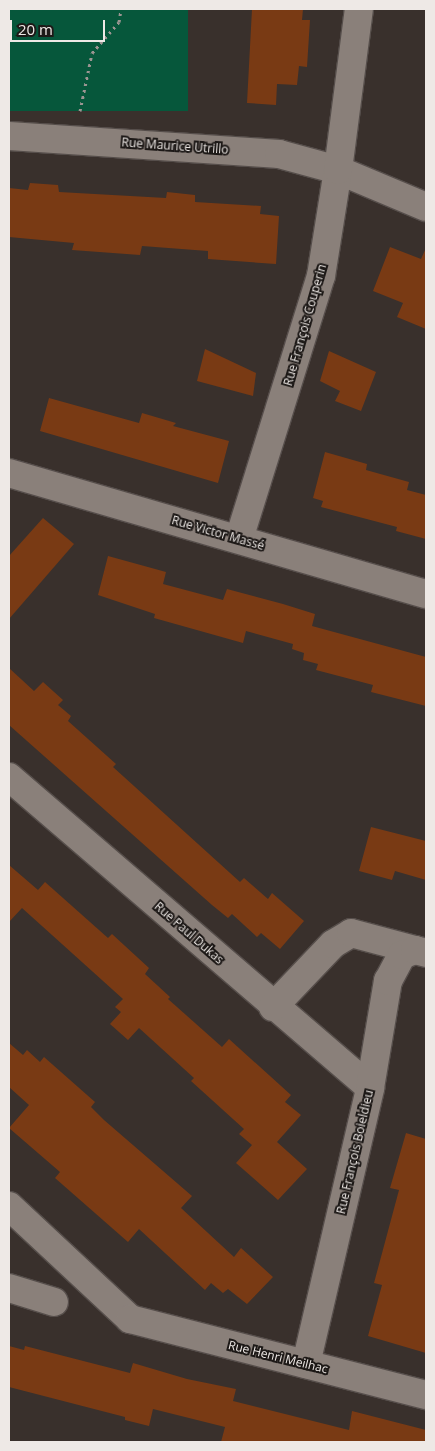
<!DOCTYPE html>
<html>
<head>
<meta charset="utf-8">
<style>
	body { margin:0 }
	#map { position:relative; width:435px; height:1451px; overflow:hidden; background:#39302c; font-family:"Open Sans",sans-serif }
	div>[style] { position:absolute }
	.green>* { inset:0; background:#06573b; transform-origin:0 0 }
	.building>* { inset:0; background:#793a14 }
	.path>* { height:3px; margin-top:-1.5px; transform-origin:0; background:repeating-linear-gradient(90deg,#9c9592 0 2.5px,transparent 0 6.5px) }
	.roads { filter:drop-shadow(1px 0 #564e4b) drop-shadow(-1px 0 #564e4b) drop-shadow(0 1px #564e4b) drop-shadow(0 -1px #564e4b) }
	.street>* { height:28px; margin:-14px; padding:0 14px; transform-origin:14px; border-radius:14px; background:#8a807a }
	span { translate:-50% -50%; white-space:nowrap; text-align:center; line-height:1.15; -webkit-text-stroke:4px #1d1917; paint-order:stroke }
	.street-label { font-size:12px; color:#eee9e6 }
	.frame { position:absolute; inset:0; border:10px solid #eee9e6; pointer-events:none }
	.scale { position:absolute; left:10px; top:20px; width:95px; height:22px; box-sizing:border-box; border:2px solid #eee9e6; border-top:0; padding-left:6px; font-size:15px; line-height:18px; white-space:nowrap; color:#eee9e6; -webkit-text-stroke:4px #1d1917; paint-order:stroke }
</style>
</head>
<body>
<div id="map">
	<div class="green">
		<div style="left:9px;top:9px;width:179px;height:102px"></div>
	</div>
	<div class="building">
		<div style="clip-path:polygon(252px 9px,303px 9px,302px 20px,310px 20px,307px 67px,299px 66px,297px 85px,277px 84px,276px 105px,247px 103px)"></div>
		<div style="clip-path:polygon(30px 183px,58px 185px,59px 192px,166px 198px,167px 192px,195px 195px,195px 202px,261px 206px,260px 214px,279px 216px,276px 264px,208px 259px,208px 251px,142px 246px,140px 255px,72px 250px,74px 243px,9px 237px,9px 188px,28px 190px)"></div>
		<div style="clip-path:polygon(390px 247px,421px 259px,426px 248px,426px 329px,397px 317px,403px 303px,373px 291px)"></div>
		<div style="clip-path:polygon(205px 349px,256px 373px,253px 396px,197px 381px)"></div>
		<div style="clip-path:polygon(329px 351px,376px 372px,361px 411px,335px 401px,340px 391px,320px 381px)"></div>
		<div style="clip-path:polygon(49px 398px,139px 423px,142px 413px,176px 423px,173px 426px,229px 441px,218px 483px,40px 431px)"></div>
		<div style="clip-path:polygon(325px 452px,367px 464px,366px 470px,409px 482px,407px 490px,426px 495px,426px 539px,396px 531px,397px 527px,321px 507px,323px 501px,313px 498px)"></div>
		<div style="clip-path:polygon(43px 518px,74px 544px,9px 619px,9px 556px)"></div>
		<div style="clip-path:polygon(108px 556px,166px 572px,163px 584px,223px 600px,227px 589px,283px 604px,315px 614px,312px 626px,426px 657px,426px 706px,371px 692px,373px 685px,316px 670px,318px 664px,303px 660px,304px 653px,292px 649px,293px 644px,246px 631px,243px 643px,154px 618px,155px 614px,98px 595px)"></div>
		<div style="clip-path:polygon(9px 668px,34px 691px,43px 682px,63px 700px,58px 705px,71px 716px,68px 721px,116px 764px,113px 767px,240px 882px,244px 878px,268px 899px,272px 893px,304px 921px,280px 949px,261px 933px,257px 937px,232px 914px,228px 918px,212px 905px,9px 725px)"></div>
		<div style="clip-path:polygon(371px 827px,426px 841px,426px 880px,395px 871px,392px 880px,359px 871px)"></div>
		<div style="clip-path:polygon(9px 865px,38px 890px,45px 882px,108px 938px,112px 934px,149px 968px,145px 974px,170px 997px,168px 999px,222px 1047px,229px 1039px,291px 1095px,285px 1102px,301px 1115px,277px 1142px,307px 1169px,278px 1200px,236px 1163px,252px 1145px,239px 1134px,244px 1129px,191px 1081px,194px 1078px,139px 1028px,128px 1040px,110px 1024px,121px 1012px,115px 1007px,123px 999px,22px 908px,9px 922px)"></div>
		<div style="clip-path:polygon(9px 1043px,23px 1055px,27px 1050px,40px 1062px,44px 1057px,95px 1102px,91px 1107px,104px 1120px,192px 1196px,181px 1208px,234px 1257px,241px 1248px,273px 1277px,247px 1304px,228px 1289px,223px 1293px,211px 1283px,205px 1290px,139px 1229px,128px 1242px,55px 1178px,60px 1172px,9px 1128px,29px 1105px,9px 1087px)"></div>
		<div style="clip-path:polygon(406px 1133px,426px 1139px,426px 1353px,368px 1336px,382px 1285px,374px 1283px,399px 1190px,390px 1188px)"></div>
		<div style="clip-path:polygon(9px 1346px,24px 1350px,25px 1346px,130px 1373px,133px 1363px,187px 1379px,236px 1389px,233px 1401px,349px 1430px,352px 1411px,426px 1430px,426px 1442px,221px 1442px,225px 1427px,153px 1409px,149px 1426px,125px 1420px,125px 1417px,9px 1387px)"></div>
	</div>
	<div class="path">
		<div style="left:80px;top:111px;width:59px;rotate:-78.3deg"></div>
		<div style="left:92px;top:53px;width:41px;rotate:-48.9deg"></div>
		<div style="left:119px;top:22px;width:13px;rotate:-81deg"></div>
	</div>
	<div class="roads">
		<div class="street">
			<div style="left:9px;top:136px;width:271px;rotate:3.8deg"></div>
			<div style="left:279px;top:154px;width:61px;rotate:15.2deg"></div>
			<div style="left:338px;top:170px;width:95px;rotate:22.8deg"></div>
			<div style="left:9px;top:473px;width:434px;rotate:16.2deg"></div>
			<div style="left:239px;top:539px;width:275px;rotate:-72.7deg"></div>
			<div style="left:321px;top:276px;width:107px;rotate:-80.9deg"></div>
			<div style="left:338px;top:170px;width:162px;rotate:-82.6deg"></div>
			<div style="left:9px;top:777px;width:476px;rotate:40.7deg"></div>
			<div style="left:273px;top:1007px;width:87px;rotate:-46.4deg"></div>
			<div style="left:333px;top:944px;width:21px;rotate:-31deg"></div>
			<div style="left:351px;top:933px;width:66px;rotate:14.9deg"></div>
			<div style="left:9px;top:1206px;width:166px;rotate:43deg"></div>
			<div style="left:130px;top:1319px;width:306px;rotate:14.4deg"></div>
			<div style="left:9px;top:1288px;width:47px;rotate:17.3deg"></div>
			<div style="left:306px;top:1364px;width:283px;rotate:-76.9deg"></div>
			<div style="left:370px;top:1088px;width:109px;rotate:-80.5deg"></div>
			<div style="left:388px;top:981px;width:30px;rotate:-62deg"></div>
			<div style="left:402px;top:955px;width:14px;rotate:-21deg"></div>
			<div style="left:415px;top:950px;width:11px;rotate:15deg"></div>
		</div>
	</div>
	<div class="street-label">
		<span style="left:175px;top:146px;rotate:4deg">Rue Maurice Utrillo</span>
		<span style="left:305px;top:325px;rotate:-74deg">Rue François Couperin</span>
		<span style="left:218px;top:533px;rotate:16deg">Rue Victor Massé</span>
		<span style="left:189px;top:933px;rotate:41deg">Rue Paul Dukas</span>
		<span style="left:355px;top:1152px;rotate:-77deg">Rue François Boieldieu</span>
		<span style="left:278px;top:1357px;rotate:14deg">Rue Henri Meilhac</span>
	</div>
	<div class="frame"></div>
	<div class="scale">20 m</div>
</div>
</body>
</html>
